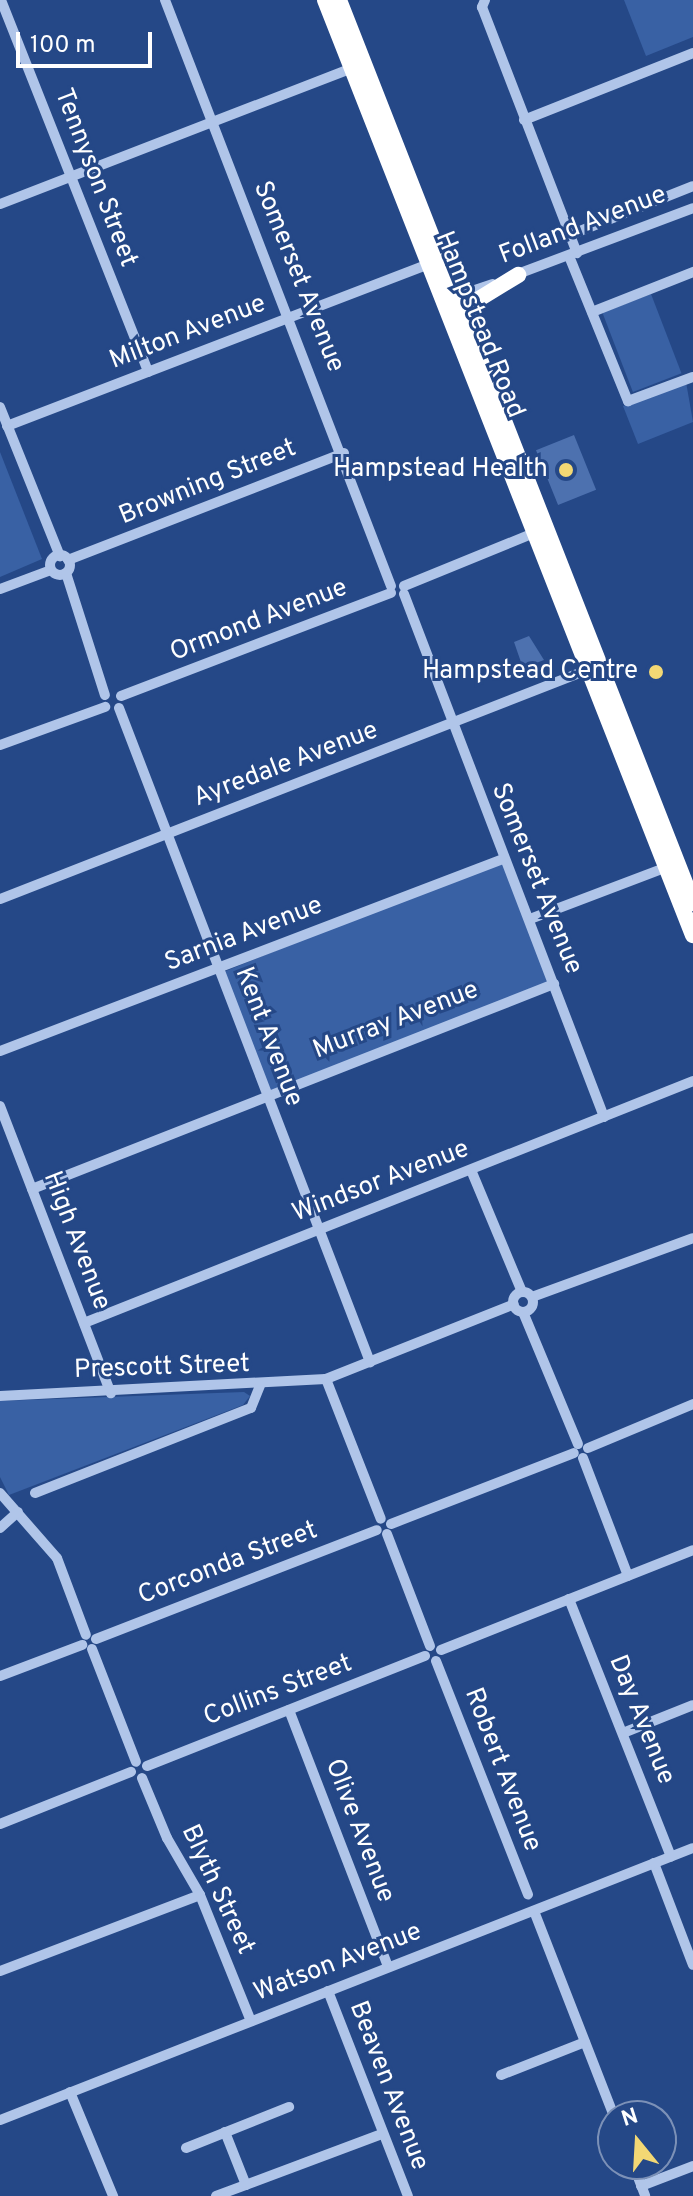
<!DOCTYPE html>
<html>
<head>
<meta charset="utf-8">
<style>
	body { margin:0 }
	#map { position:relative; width:693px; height:2196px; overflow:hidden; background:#254887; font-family:Overpass,sans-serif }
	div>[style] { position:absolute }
	.green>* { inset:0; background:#3961a4; transform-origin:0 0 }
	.building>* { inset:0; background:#4d71af; transform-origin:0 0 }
	.minor>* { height:10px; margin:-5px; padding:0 5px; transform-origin:5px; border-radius:5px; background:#b0c5e9 }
	.minor>.ring { margin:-5px; padding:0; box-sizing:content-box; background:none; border:10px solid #b0c5e9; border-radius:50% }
	.highway>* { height:16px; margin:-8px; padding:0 8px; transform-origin:8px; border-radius:8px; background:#fff }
	.dots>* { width:22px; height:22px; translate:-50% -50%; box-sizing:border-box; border:4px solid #254887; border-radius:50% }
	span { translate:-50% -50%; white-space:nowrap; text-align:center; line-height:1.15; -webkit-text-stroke:6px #254887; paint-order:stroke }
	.street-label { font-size:26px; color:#fff }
	.poi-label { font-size:26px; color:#fff }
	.right { translate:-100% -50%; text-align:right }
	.north { position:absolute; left:597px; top:2100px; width:80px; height:80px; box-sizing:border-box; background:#254887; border:2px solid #7c91b7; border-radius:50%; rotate:342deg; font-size:22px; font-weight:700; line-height:32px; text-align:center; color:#fff }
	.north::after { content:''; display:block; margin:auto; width:28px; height:36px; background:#f3d874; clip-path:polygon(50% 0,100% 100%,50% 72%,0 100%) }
	.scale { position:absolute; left:16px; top:32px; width:136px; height:36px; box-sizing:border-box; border:4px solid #fff; border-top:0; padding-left:10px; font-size:24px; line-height:28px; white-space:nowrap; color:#fff; -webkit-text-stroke:6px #254887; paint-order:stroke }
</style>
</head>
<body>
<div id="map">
	<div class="green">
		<div style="clip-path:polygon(624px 0,693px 0,693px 37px,646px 56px)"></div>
		<div style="left:651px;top:294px;width:85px;height:52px;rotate:69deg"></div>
		<div style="clip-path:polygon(686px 382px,693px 422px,638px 444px,623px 406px)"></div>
		<div style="clip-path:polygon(0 452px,42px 559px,0 577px)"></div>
		<div style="left:503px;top:859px;width:135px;height:305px;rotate:68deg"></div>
		<div style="clip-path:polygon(244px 1392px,250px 1396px,243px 1405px,9px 1495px,0 1477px,0 1401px)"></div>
	</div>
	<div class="building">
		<div style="left:574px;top:435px;width:59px;height:41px;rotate:68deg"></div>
		<div style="clip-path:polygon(529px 636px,544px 660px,523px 668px,514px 642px)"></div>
	</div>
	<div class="minor">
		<div style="left:1px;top:0;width:400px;rotate:68.4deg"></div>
		<div style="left:165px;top:0;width:628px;rotate:68.91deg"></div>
		<div style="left:485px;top:0;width:8px;rotate:113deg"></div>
		<div style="left:482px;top:7px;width:264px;rotate:68.9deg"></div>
		<div style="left:524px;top:120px;width:182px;rotate:-21.6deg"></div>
		<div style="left:0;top:204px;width:377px;rotate:-21.1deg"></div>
		<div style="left:570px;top:235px;width:132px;rotate:-21.7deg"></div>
		<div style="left:569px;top:256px;width:157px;rotate:67.9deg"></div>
		<div style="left:628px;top:401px;width:69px;rotate:-20.3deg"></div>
		<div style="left:515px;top:275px;width:190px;rotate:-20.6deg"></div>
		<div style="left:451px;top:298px;width:44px;rotate:-18.4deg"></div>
		<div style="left:592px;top:312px;width:109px;rotate:-21.6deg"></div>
		<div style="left:0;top:407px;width:161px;rotate:68.1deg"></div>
		<div style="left:7px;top:426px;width:452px;rotate:-21deg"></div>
		<div class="ring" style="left:50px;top:555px;width:10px;height:10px"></div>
		<div style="left:68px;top:560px;width:296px;rotate:-21.2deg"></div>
		<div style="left:66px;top:573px;width:128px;rotate:72.3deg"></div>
		<div style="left:404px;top:586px;width:140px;rotate:-22.2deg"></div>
		<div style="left:0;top:589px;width:54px;rotate:-20.4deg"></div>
		<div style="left:404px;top:594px;width:560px;rotate:69.07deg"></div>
		<div style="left:121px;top:696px;width:289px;rotate:-20.9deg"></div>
		<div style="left:119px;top:708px;width:701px;rotate:69deg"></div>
		<div style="left:0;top:745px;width:112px;rotate:-19.9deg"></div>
		<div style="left:0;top:899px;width:630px;rotate:-21.31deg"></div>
		<div style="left:530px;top:919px;width:147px;rotate:-20.8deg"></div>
		<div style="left:0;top:1051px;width:538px;rotate:-20.89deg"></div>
		<div style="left:0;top:1106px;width:308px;rotate:68.9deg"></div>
		<div style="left:471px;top:1170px;width:132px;rotate:67.3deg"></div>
		<div style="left:32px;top:1189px;width:561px;rotate:-21.44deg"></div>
		<div class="ring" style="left:513px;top:1292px;width:10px;height:10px"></div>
		<div style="left:532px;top:1297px;width:171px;rotate:-20.1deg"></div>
		<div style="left:523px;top:1312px;width:143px;rotate:67.4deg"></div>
		<div style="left:84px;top:1323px;width:655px;rotate:-21.67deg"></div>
		<div style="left:326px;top:1379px;width:150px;rotate:68.6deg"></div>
		<div style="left:0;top:1396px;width:326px;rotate:-3deg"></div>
		<div style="left:326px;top:1379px;width:202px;rotate:-21.7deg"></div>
		<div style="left:588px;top:1448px;width:114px;rotate:-22.7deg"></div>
		<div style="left:583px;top:1458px;width:126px;rotate:69.1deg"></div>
		<div style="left:0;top:1493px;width:86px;rotate:48.8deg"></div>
		<div style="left:57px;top:1558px;width:82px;rotate:69.4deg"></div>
		<div style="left:35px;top:1493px;width:232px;rotate:-21.5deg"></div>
		<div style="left:251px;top:1408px;width:24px;rotate:-68deg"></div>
		<div style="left:391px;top:1524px;width:196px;rotate:-21.2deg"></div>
		<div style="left:0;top:1528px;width:24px;rotate:-42deg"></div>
		<div style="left:387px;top:1534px;width:120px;rotate:69deg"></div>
		<div style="left:569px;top:1599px;width:277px;rotate:68.4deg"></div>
		<div style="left:96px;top:1639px;width:301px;rotate:-21.2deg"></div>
		<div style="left:92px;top:1649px;width:121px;rotate:68.7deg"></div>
		<div style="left:441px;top:1650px;width:271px;rotate:-21.6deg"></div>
		<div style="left:436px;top:1661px;width:251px;rotate:68.5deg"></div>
		<div style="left:0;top:1676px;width:88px;rotate:-20.7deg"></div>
		<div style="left:289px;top:1710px;width:275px;rotate:68.9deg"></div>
		<div style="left:623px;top:1733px;width:75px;rotate:-21.8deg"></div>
		<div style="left:147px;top:1766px;width:299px;rotate:-21.6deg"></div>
		<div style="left:142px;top:1778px;width:65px;rotate:67.4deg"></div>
		<div style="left:167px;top:1838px;width:66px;rotate:59.9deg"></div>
		<div style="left:200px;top:1895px;width:136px;rotate:68deg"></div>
		<div style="left:0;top:1824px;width:141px;rotate:-21.7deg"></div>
		<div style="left:654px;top:1863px;width:109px;rotate:69.1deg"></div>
		<div style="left:534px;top:1911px;width:220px;rotate:68.7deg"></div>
		<div style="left:0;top:1971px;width:214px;rotate:-20.8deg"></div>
		<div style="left:328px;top:1991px;width:220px;rotate:68.7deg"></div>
		<div style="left:501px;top:2075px;width:90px;rotate:-21.4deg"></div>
		<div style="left:70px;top:2092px;width:113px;rotate:67.5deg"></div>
		<div style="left:0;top:2120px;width:744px;rotate:-21.43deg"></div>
		<div style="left:225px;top:2132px;width:57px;rotate:68.4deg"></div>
		<div style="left:186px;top:2148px;width:111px;rotate:-21.7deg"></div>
		<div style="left:633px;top:2164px;width:34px;rotate:69deg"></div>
		<div style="left:641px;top:2186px;width:56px;rotate:-21deg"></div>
		<div style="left:216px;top:2196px;width:177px;rotate:-20.5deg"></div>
	</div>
	<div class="highway">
		<div style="left:325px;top:0;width:1005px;rotate:68.52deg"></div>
		<div style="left:339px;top:0;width:970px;rotate:68.59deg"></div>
		<div style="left:468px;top:323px;width:22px;rotate:-74deg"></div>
		<div style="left:474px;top:302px;width:52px;rotate:-31.5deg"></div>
	</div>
	<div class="dots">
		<div style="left:566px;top:470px;background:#f3d874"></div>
		<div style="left:656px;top:672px;background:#f3d874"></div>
	</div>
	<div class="street-label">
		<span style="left:95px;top:178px;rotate:69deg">Tennyson Street</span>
		<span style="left:583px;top:226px;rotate:-21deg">Folland Avenue</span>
		<span style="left:298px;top:277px;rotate:68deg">Somerset Avenue</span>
		<span style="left:479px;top:325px;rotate:68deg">Hampstead Road</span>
		<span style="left:188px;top:333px;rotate:-21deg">Milton Avenue</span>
		<span style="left:208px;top:483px;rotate:-22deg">Browning Street</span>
		<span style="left:259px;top:621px;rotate:-21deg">Ormond Avenue</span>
		<span style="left:286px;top:765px;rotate:-21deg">Ayredale Avenue</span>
		<span style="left:536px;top:879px;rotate:68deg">Somerset Avenue</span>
		<span style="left:244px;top:935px;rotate:-21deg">Sarnia Avenue</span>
		<span style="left:396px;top:1021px;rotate:-21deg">Murray Avenue</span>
		<span style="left:268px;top:1037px;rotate:69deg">Kent Avenue</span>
		<span style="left:381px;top:1182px;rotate:-21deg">Windsor Avenue</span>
		<span style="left:76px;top:1241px;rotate:69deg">High Avenue</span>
		<span style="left:162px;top:1368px;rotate:-2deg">Prescott Street</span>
		<span style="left:228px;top:1564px;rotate:-21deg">Corconda Street</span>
		<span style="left:278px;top:1691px;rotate:-21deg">Collins Street</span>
		<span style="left:641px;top:1720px;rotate:68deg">Day Avenue</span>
		<span style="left:502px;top:1770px;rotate:69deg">Robert Avenue</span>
		<span style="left:359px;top:1831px;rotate:69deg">Olive Avenue</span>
		<span style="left:217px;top:1890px;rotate:65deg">Blyth Street</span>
		<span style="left:338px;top:1963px;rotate:-21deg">Watson Avenue</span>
		<span style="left:388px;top:2086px;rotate:69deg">Beaven Avenue</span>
	</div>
	<div class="poi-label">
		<span class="right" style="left:548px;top:470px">Hampstead Health</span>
		<span class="right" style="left:638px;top:672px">Hampstead Centre</span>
	</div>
	<div class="north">N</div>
	<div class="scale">100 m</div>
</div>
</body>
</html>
